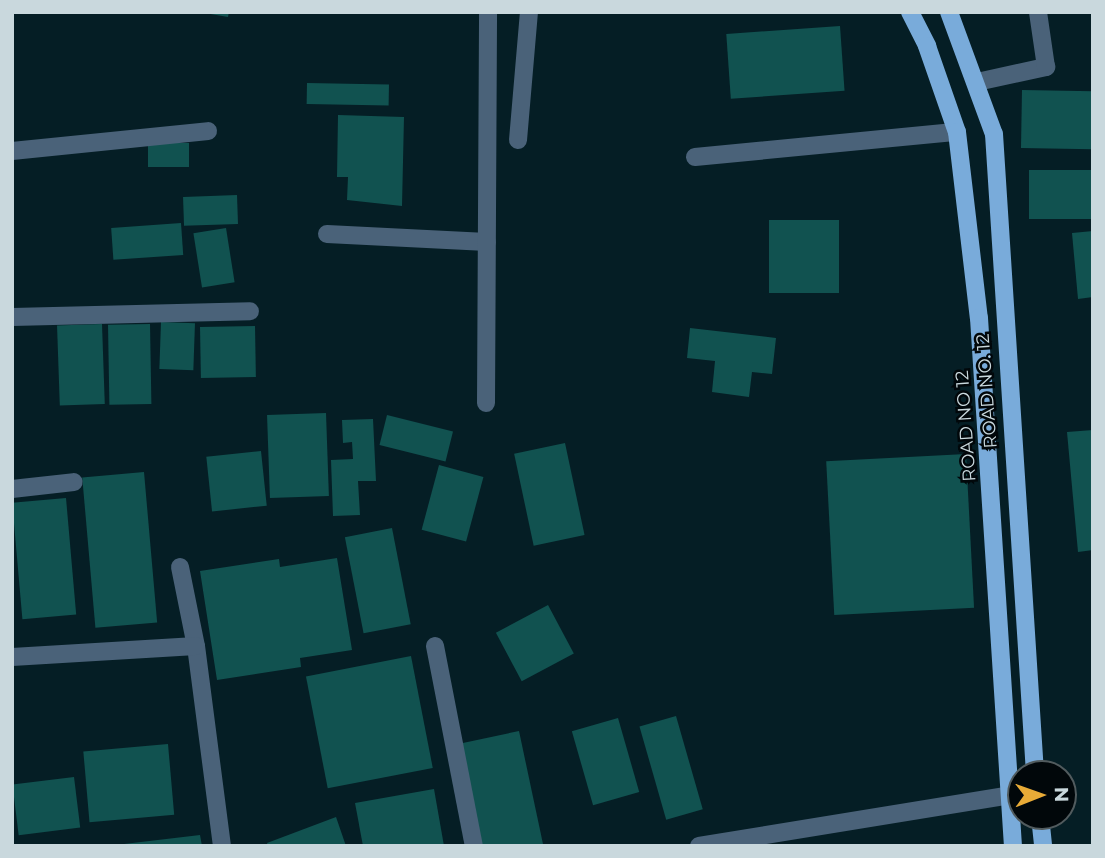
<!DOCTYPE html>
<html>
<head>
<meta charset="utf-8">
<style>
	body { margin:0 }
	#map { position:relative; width:1105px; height:858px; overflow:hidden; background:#051e25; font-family:Montserrat,sans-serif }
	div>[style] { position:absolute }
	.building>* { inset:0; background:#115250; transform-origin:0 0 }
	.minor>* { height:18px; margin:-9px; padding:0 9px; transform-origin:9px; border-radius:9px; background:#4a6279 }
	.major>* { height:18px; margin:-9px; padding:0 9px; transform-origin:9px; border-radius:9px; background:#79abda }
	span { translate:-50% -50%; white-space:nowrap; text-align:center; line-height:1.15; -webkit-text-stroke:5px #01070a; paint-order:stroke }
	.street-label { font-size:18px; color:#c9d8dd }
	.frame { position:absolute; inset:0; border:14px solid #c9d8dd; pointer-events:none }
	.north { position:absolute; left:1007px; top:760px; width:70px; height:70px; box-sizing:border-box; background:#01070a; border:2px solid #515b5e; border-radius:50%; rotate:89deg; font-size:19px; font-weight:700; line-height:28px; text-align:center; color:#c9d8dd }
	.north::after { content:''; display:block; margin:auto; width:24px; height:32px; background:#e8ab37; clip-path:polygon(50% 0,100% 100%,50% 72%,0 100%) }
</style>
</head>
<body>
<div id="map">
	<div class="building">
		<div style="clip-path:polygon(199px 12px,229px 12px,228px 17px)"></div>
		<div style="left:840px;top:26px;width:65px;height:114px;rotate:86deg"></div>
		<div style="left:307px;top:83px;width:82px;height:21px;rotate:1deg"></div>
		<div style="left:1022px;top:90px;width:71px;height:58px;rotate:1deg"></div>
		<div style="clip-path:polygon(338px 115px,404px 117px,402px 206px,347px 200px,348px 177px,337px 177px)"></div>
		<div style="left:148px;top:143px;width:41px;height:24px"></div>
		<div style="left:1093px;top:170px;width:49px;height:64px;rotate:90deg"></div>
		<div style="left:237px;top:195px;width:29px;height:54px;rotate:88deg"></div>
		<div style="left:769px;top:220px;width:70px;height:73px"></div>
		<div style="left:181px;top:223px;width:32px;height:70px;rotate:86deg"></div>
		<div style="left:226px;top:228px;width:55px;height:33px;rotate:81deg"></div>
		<div style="clip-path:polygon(1093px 231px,1093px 297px,1078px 299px,1072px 233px)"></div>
		<div style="left:161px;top:322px;width:34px;height:47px;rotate:2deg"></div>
		<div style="left:102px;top:324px;width:80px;height:45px;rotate:88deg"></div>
		<div style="left:150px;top:324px;width:80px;height:42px;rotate:89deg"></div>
		<div style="left:255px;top:326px;width:51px;height:55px;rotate:89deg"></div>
		<div style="clip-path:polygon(690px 328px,776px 338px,772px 374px,752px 372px,749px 397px,712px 392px,715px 361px,687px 358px)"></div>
		<div style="left:326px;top:413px;width:83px;height:59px;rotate:88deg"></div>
		<div style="left:387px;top:415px;width:68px;height:31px;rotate:14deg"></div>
		<div style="clip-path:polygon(373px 419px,376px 481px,358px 481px,360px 515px,333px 516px,331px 460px,353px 459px,352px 442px,343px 443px,342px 420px)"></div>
		<div style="clip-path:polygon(1093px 430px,1093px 550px,1078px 552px,1067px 432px)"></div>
		<div style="left:565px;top:443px;width:94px;height:52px;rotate:78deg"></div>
		<div style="left:261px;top:451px;width:55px;height:55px;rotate:84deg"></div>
		<div style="left:966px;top:454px;width:154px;height:140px;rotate:87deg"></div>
		<div style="left:439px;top:465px;width:46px;height:67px;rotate:15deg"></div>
		<div style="left:144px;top:472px;width:151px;height:62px;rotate:85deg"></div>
		<div style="left:66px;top:498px;width:117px;height:54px;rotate:85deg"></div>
		<div style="left:392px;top:528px;width:98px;height:48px;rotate:79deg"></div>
		<div style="clip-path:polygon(337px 558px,352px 650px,300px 658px,301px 667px,217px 680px,200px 571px,279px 559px,280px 567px)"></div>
		<div style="left:548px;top:605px;width:55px;height:59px;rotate:62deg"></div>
		<div style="left:411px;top:656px;width:114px;height:107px;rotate:79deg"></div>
		<div style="left:676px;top:716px;width:97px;height:38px;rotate:74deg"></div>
		<div style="left:618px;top:718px;width:77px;height:48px;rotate:74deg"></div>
		<div style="left:519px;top:731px;width:118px;height:61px;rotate:78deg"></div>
		<div style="left:168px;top:744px;width:71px;height:85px;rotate:85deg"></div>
		<div style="left:74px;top:777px;width:51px;height:62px;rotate:83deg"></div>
		<div style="clip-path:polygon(434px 789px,444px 846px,363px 846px,355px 803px)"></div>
		<div style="clip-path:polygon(336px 817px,346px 846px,268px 846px,267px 843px)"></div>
		<div style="clip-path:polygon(200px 835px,202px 846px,124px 846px,124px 844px)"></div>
	</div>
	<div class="minor">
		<div style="left:977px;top:82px;width:71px;rotate:-12.3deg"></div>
		<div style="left:1046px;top:67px;width:56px;rotate:-98.3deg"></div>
		<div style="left:518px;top:140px;width:128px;rotate:-85.1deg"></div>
		<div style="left:12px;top:151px;width:197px;rotate:-5.8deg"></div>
		<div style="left:695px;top:157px;width:263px;rotate:-5.5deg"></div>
		<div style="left:327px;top:234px;width:160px;rotate:2.9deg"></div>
		<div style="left:12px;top:317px;width:238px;rotate:-1.4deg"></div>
		<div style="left:486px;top:403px;width:391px;rotate:-89.7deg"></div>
		<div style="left:12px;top:489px;width:62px;rotate:-6.4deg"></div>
		<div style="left:180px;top:567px;width:81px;rotate:78.6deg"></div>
		<div style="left:196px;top:646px;width:202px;rotate:82.6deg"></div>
		<div style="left:435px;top:646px;width:204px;rotate:79deg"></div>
		<div style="left:12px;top:657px;width:184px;rotate:-3.4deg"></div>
		<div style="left:699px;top:846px;width:326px;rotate:-9.3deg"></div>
	</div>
	<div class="major">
		<div style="left:910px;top:12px;width:38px;rotate:63deg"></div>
		<div style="left:927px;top:46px;width:91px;rotate:70.8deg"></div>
		<div style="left:957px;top:132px;width:187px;rotate:83.3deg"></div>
		<div style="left:979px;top:318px;width:529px;rotate:86.32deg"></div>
		<div style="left:949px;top:12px;width:130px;rotate:69.8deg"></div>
		<div style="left:994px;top:134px;width:641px;rotate:86.33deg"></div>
		<div style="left:1040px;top:816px;width:30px;rotate:84deg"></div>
	</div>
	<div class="street-label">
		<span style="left:987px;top:391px;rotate:-94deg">ROAD NO. 12</span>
		<span style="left:966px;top:426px;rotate:-94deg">ROAD NO 12</span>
	</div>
	<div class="frame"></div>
	<div class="north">N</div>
</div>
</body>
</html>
